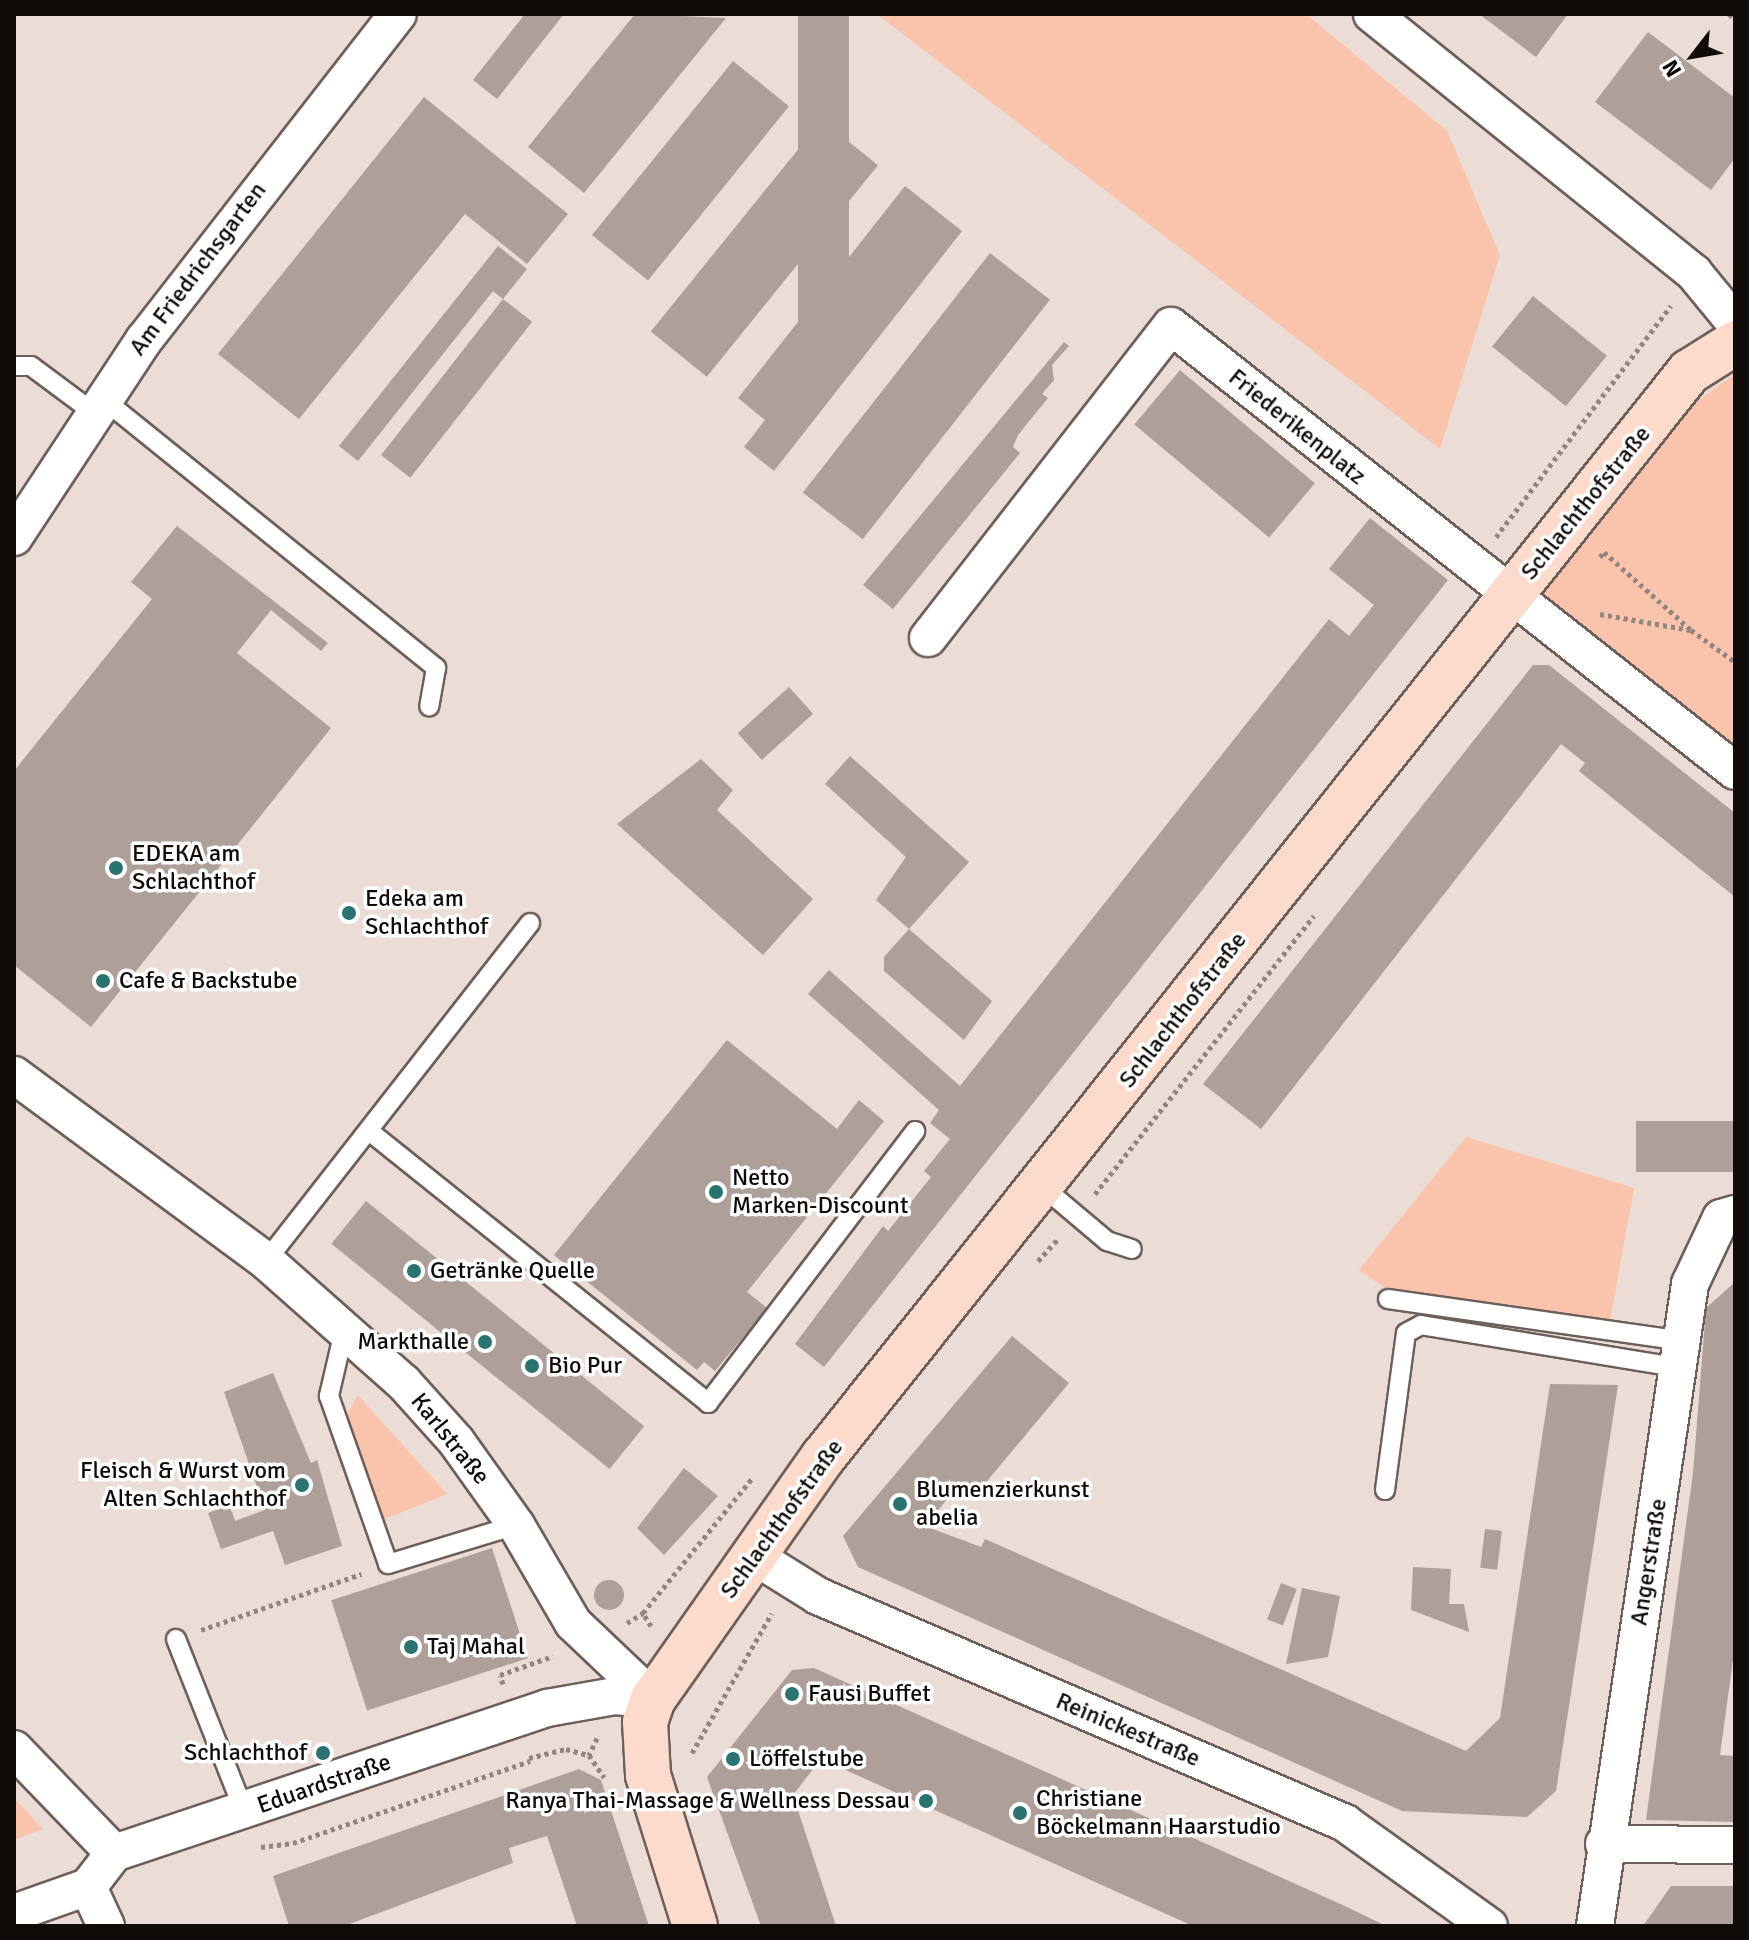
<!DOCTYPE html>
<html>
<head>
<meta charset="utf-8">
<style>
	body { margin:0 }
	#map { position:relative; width:1749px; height:1940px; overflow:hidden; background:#ecdcd6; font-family:Signika,sans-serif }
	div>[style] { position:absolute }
	.green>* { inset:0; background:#f9c3ac }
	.building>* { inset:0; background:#ae9f99; transform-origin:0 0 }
	.round { border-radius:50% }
	.path>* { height:5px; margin-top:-2.5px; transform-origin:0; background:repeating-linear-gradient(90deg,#908581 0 4px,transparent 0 8px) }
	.roads { filter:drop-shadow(2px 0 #6d5f5a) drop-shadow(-2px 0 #6d5f5a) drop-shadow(0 2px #6d5f5a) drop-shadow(0 -2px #6d5f5a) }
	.lane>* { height:18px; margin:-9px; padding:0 9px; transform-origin:9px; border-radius:9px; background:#fff }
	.street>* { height:36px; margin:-18px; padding:0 18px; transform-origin:18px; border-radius:18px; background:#fff }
	.secondary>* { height:44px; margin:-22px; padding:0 22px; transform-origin:22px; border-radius:22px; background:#fddbcc }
	.dots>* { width:22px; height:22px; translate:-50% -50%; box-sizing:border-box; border:4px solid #fff; border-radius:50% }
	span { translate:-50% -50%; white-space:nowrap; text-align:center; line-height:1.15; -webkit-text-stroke:7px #fff; paint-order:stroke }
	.street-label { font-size:24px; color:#100b09 }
	.poi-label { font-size:24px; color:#100b09 }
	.left { translate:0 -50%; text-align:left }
	.right { translate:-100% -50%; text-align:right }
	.frame { position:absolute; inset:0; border:16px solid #100b09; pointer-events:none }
	.north { position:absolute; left:1653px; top:16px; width:80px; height:80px; -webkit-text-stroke:6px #fff; paint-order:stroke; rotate:239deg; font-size:22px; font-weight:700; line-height:32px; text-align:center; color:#100b09 }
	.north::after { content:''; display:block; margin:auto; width:28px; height:36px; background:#100b09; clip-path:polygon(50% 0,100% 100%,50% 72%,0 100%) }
</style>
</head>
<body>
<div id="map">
	<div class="green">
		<div style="clip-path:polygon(877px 14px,1306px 14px,1447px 131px,1500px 255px,1440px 449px)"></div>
		<div style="clip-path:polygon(1735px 374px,1735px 755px,1549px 609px,1542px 584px,1689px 407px)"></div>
		<div style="clip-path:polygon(1466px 1137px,1634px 1188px,1610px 1321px,1390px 1291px,1359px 1270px)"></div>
		<div style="clip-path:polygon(358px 1395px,447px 1494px,380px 1521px,342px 1424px)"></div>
		<div style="clip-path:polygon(14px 1798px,43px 1829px,14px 1840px)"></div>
	</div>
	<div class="building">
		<div style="clip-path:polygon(525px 14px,564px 14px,497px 99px,473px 80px)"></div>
		<div style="clip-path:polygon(635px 14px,726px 18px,584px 193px,528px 147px)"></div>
		<div style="left:798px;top:14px;width:51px;height:325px"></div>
		<div style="clip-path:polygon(1479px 14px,1568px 14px,1536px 57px)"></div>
		<div style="clip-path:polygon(1648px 32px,1735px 98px,1735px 158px,1711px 190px,1595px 102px)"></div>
		<div style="left:733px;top:61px;width:72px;height:224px;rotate:39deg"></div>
		<div style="clip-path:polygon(424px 97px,568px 214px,527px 264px,465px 214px,299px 419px,218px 354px)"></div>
		<div style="left:822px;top:120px;width:72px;height:272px;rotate:39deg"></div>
		<div style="clip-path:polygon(905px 186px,962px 231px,774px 471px,744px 447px,765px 420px,738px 398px)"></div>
		<div style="clip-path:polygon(498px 246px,527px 269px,503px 299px,493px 291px,358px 461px,339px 446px)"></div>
		<div style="left:990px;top:253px;width:76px;height:304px;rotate:38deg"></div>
		<div style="left:1533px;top:296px;width:95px;height:65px;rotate:39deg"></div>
		<div style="left:503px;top:299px;width:37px;height:198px;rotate:38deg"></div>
		<div style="clip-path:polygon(1064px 342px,1069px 346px,1052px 365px,1054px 380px,1042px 394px,1048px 398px,1018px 435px,1013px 447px,1020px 453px,893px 609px,863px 585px)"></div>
		<div style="left:1180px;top:370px;width:176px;height:71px;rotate:40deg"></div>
		<div style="clip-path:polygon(1370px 518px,1448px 580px,824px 1367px,795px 1344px,883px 1226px,888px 1231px,931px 1177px,924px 1171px,950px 1139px,930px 1123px,939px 1110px,808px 994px,829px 970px,960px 1086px,1329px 619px,1349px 636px,1374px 605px,1329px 569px)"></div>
		<div style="clip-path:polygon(177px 526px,328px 643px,321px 651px,271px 610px,237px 653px,331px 728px,91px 1027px,14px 965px,14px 771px,152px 599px,131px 582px)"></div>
		<div style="clip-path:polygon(1533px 665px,1549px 665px,1735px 813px,1735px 897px,1579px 771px,1585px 763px,1561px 744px,1261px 1129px,1203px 1084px)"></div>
		<div style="left:789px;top:687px;width:36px;height:69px;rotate:48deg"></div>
		<div style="clip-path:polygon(850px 756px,969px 862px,909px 929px,876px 900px,906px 857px,825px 784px)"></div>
		<div style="clip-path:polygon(701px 759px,733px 790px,717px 810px,813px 899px,763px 955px,617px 824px)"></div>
		<div style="clip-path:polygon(909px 929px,992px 1001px,964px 1040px,884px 971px,884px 957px)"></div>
		<div style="clip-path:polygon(727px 1040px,837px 1129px,859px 1100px,884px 1121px,747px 1292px,767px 1308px,715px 1371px,704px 1362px,697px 1370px,554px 1255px)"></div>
		<div style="left:1735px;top:1121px;width:51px;height:99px;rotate:90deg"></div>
		<div style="left:366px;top:1201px;width:358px;height:55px;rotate:39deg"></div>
		<div style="clip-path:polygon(1735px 1282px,1735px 1645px,1720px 1755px,1735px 1756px,1735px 1822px,1646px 1820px,1693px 1473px,1706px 1308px)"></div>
		<div style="clip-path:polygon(1012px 1336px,1069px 1383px,973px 1498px,958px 1486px,925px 1526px,981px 1547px,985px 1539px,1466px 1751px,1500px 1718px,1550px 1384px,1618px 1385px,1556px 1791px,1527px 1817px,1402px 1811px,858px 1567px,843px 1536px)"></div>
		<div style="clip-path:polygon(273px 1373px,311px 1463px,317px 1460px,342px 1546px,285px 1565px,273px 1531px,221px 1549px,208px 1513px,230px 1505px,235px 1521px,265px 1510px,224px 1392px)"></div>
		<div style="clip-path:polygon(684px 1468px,718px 1496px,664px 1555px,637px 1528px)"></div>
		<div style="left:1485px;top:1529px;width:17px;height:39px;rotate:7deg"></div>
		<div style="left:492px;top:1548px;width:116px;height:169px;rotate:72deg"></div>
		<div style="clip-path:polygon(1413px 1567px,1451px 1569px,1449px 1604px,1464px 1604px,1469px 1632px,1411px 1610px)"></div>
		<div class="round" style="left:594px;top:1580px;width:30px;height:30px"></div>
		<div style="left:1281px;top:1583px;width:17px;height:39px;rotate:21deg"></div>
		<div style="clip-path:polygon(1302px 1588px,1340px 1596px,1328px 1657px,1286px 1664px)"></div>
		<div style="clip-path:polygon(814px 1668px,1347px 1907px,1386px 1926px,1193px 1926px,821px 1759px,793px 1795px,836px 1926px,761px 1926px,707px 1777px,792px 1670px)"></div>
		<div style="clip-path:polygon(579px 1769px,601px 1780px,649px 1926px,577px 1926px,547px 1836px,509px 1848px,513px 1863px,344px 1926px,289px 1926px,273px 1876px)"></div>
		<div style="clip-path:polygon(1671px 1886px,1735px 1886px,1735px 1926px,1643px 1926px)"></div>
	</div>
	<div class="path">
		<div style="left:1729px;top:14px;width:8px;rotate:40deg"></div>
		<div style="left:1496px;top:537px;width:290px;rotate:-52.9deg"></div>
		<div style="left:1600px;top:557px;width:6px;rotate:-51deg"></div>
		<div style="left:1604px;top:552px;width:117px;rotate:41.9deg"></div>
		<div style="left:1600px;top:614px;width:92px;rotate:10deg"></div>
		<div style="left:1691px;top:630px;width:54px;rotate:36deg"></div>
		<div style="left:1095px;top:1194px;width:354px;rotate:-51.8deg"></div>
		<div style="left:1038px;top:1261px;width:30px;rotate:-48deg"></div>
		<div style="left:627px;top:1623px;width:19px;rotate:-32deg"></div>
		<div style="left:651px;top:1626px;width:15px;rotate:-122deg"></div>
		<div style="left:643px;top:1613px;width:175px;rotate:-51deg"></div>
		<div style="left:201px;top:1630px;width:170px;rotate:-19.3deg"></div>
		<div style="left:503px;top:1684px;width:9px;rotate:-108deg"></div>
		<div style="left:500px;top:1675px;width:56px;rotate:-19.7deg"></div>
		<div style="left:597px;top:1738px;width:19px;rotate:115deg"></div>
		<div style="left:589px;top:1755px;width:27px;rotate:56deg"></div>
		<div style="left:692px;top:1753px;width:161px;rotate:-60.3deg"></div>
		<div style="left:529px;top:1758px;width:38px;rotate:-14deg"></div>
		<div style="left:566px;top:1749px;width:24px;rotate:15deg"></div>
		<div style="left:261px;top:1847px;width:32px;rotate:-7deg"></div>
		<div style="left:293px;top:1843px;width:251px;rotate:-19.1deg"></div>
	</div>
	<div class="roads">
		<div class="lane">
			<div style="left:14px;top:366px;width:17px"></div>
			<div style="left:31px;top:366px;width:77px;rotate:36.6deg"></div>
			<div style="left:103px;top:399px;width:428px;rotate:38.9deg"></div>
			<div style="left:436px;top:668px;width:39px;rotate:100deg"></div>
			<div style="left:369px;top:1131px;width:435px;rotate:38.7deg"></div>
			<div style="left:708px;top:1403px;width:342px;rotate:-52.7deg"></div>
			<div style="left:1043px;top:1187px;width:84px;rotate:40.2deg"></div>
			<div style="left:1107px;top:1241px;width:26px;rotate:18deg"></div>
			<div style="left:266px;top:1261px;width:429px;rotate:-52deg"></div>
			<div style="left:1388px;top:1299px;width:298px;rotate:8.1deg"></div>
			<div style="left:345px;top:1327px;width:71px;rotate:103.1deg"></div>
			<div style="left:329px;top:1396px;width:178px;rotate:70.6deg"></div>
			<div style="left:388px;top:1564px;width:134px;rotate:-16.9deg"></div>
			<div style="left:1385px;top:1490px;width:158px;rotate:-82.4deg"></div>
			<div style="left:1406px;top:1333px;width:17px;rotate:-28deg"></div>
			<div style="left:1421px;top:1325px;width:263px;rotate:9.4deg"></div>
			<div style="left:176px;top:1639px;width:185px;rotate:68.4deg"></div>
		</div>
		<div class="street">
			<div style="left:1372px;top:14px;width:413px;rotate:38.8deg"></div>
			<div style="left:1694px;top:273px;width:65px;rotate:50.6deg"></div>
			<div style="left:14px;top:537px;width:236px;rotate:-56.6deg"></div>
			<div style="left:144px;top:340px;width:413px;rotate:-52.1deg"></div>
			<div style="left:928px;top:638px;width:395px;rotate:-52.1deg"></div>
			<div style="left:1171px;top:326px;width:718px;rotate:38.27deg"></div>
			<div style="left:14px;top:1075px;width:313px;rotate:36.4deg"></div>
			<div style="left:266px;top:1261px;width:183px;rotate:41.5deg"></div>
			<div style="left:403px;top:1382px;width:79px;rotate:48.1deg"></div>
			<div style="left:456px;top:1441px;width:103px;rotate:54.5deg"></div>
			<div style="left:516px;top:1525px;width:113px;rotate:59.8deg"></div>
			<div style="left:573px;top:1623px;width:110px;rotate:43.5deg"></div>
			<div style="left:754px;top:1556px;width:75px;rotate:32deg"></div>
			<div style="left:818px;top:1596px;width:574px;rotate:23.3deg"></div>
			<div style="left:1345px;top:1823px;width:177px;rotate:35.6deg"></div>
			<div style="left:14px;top:1749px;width:144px;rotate:46.1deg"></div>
			<div style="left:1604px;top:1844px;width:131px;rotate:0.4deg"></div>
			<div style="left:88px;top:1887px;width:43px;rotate:65.2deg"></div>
			<div style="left:14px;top:1913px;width:78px;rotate:-19.4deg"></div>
			<div style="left:88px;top:1887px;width:43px;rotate:-52.6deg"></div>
			<div style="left:114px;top:1853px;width:457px;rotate:-18.5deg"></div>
			<div style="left:547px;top:1708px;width:69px;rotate:-10deg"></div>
			<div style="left:615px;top:1696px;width:38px;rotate:5deg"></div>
			<div style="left:1595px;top:1926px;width:649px;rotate:-81.58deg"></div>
			<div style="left:1690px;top:1284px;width:73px;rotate:-64.8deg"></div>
			<div style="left:1721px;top:1218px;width:15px;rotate:-16deg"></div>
		</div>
		<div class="secondary">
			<div style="left:695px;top:1926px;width:158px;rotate:-107.3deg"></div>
			<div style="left:648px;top:1775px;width:53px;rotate:-93.2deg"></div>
			<div style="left:645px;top:1722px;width:24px;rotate:-71deg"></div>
			<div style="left:653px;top:1699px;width:297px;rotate:-54.9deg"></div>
			<div style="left:824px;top:1456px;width:1387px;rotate:-51.41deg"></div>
			<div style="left:1689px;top:372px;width:54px;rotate:-32.2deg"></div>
		</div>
	</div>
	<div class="dots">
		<div style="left:116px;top:868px;background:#297371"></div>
		<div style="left:349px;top:913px;background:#297371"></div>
		<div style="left:103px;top:981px;background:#297371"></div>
		<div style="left:716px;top:1192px;background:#297371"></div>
		<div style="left:414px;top:1271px;background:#297371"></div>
		<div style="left:485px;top:1342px;background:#297371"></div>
		<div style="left:532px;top:1366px;background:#297371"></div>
		<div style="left:302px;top:1485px;background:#297371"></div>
		<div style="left:900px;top:1504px;background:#297371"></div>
		<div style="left:411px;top:1647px;background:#297371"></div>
		<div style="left:792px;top:1694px;background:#297371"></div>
		<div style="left:323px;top:1753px;background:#297371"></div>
		<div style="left:733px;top:1759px;background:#297371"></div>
		<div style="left:926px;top:1801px;background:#297371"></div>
		<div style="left:1020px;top:1813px;background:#297371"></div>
	</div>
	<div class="street-label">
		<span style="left:198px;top:269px;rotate:-53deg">Am Friedrichsgarten</span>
		<span style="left:1297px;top:427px;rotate:39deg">Friederikenplatz</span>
		<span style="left:1586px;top:503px;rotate:-51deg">Schlachthofstraße</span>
		<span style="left:1183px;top:1010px;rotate:-52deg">Schlachthofstraße</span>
		<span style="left:450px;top:1439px;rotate:51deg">Karlstraße</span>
		<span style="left:782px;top:1519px;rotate:-54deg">Schlachthofstraße</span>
		<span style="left:1649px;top:1562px;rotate:-81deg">Angerstraße</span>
		<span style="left:1128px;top:1730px;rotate:23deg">Reinickestraße</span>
		<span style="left:324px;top:1784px;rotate:-19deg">Eduardstraße</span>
	</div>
	<div class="poi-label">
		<span class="left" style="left:132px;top:868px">EDEKA am<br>Schlachthof</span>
		<span class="left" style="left:365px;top:913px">Edeka am<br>Schlachthof</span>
		<span class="left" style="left:119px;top:981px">Cafe &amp; Backstube</span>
		<span class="left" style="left:732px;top:1192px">Netto<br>Marken-Discount</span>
		<span class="left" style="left:430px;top:1271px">Getränke Quelle</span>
		<span class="right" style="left:469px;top:1342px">Markthalle</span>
		<span class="left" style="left:548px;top:1366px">Bio Pur</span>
		<span class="right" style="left:286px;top:1485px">Fleisch &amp; Wurst vom<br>Alten Schlachthof</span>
		<span class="left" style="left:916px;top:1504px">Blumenzierkunst<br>abelia</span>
		<span class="left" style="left:427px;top:1647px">Taj Mahal</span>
		<span class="left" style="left:808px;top:1694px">Fausi Buffet</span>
		<span class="right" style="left:307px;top:1753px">Schlachthof</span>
		<span class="left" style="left:749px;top:1759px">Löffelstube</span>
		<span class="left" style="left:1036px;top:1813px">Christiane<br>Böckelmann Haarstudio</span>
		<span class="right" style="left:910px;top:1801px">Ranya Thai-Massage &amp; Wellness Dessau</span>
	</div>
	<div class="frame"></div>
	<div class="north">N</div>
</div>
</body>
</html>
